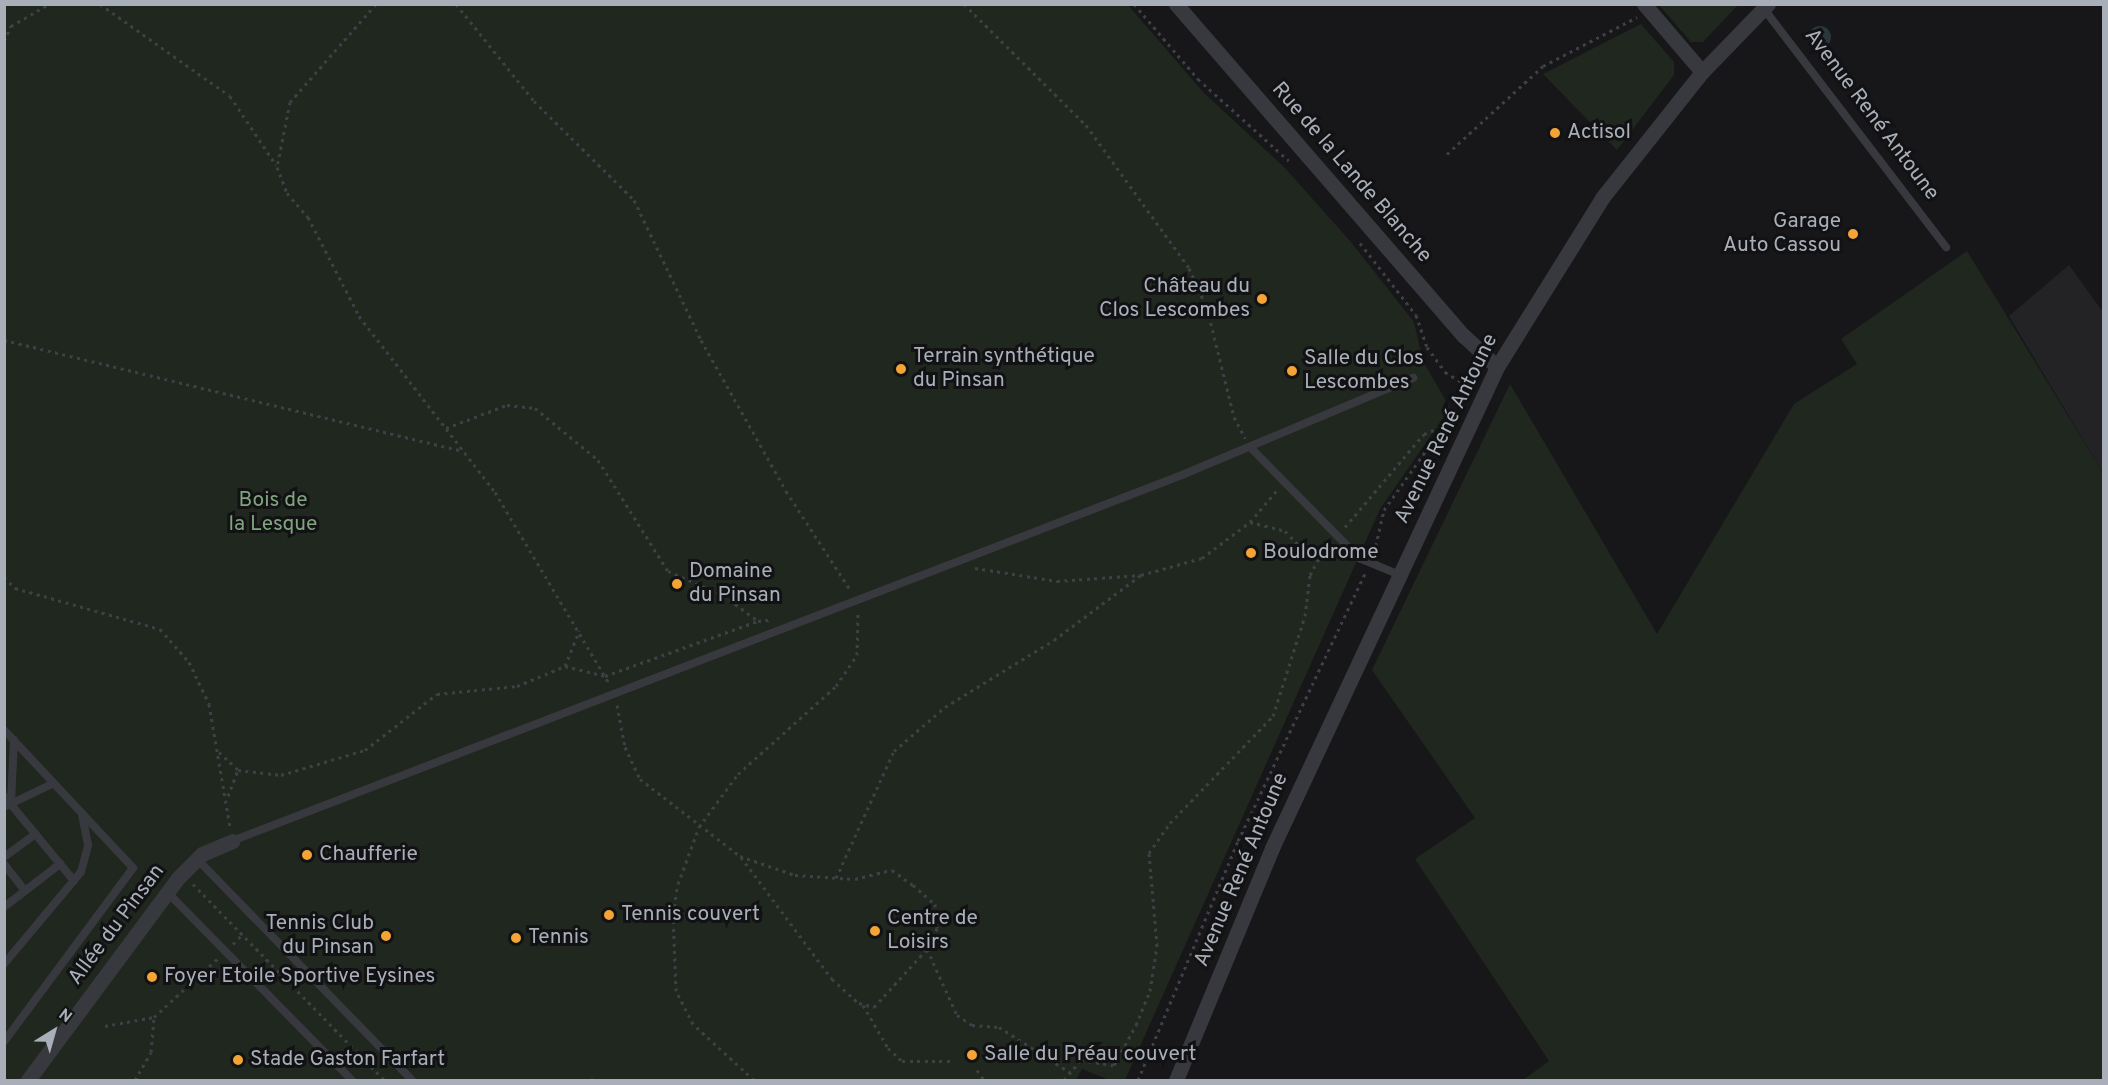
<!DOCTYPE html>
<html>
<head>
<meta charset="utf-8">
<style>
	body { margin:0 }
	#map { position:relative; width:2108px; height:1085px; overflow:hidden; background:#171719; font-family:Overpass,sans-serif }
	div>[style] { position:absolute }
	.built>* { inset:0; background:#232326 }
	.green>* { inset:0; background:#1f271f }
	.water>* { inset:0; background:#2c373d }
	.round { border-radius:50% }
	.path>* { height:3px; margin-top:-1.5px; transform-origin:0; background:repeating-linear-gradient(90deg,#3e4045 0 3px,transparent 0 7.5px) }
	.service>* { height:8px; margin:-4px; padding:0 4px; transform-origin:4px; border-radius:4px; background:#38393e }
	.minor>* { height:15px; margin:-7.5px; padding:0 7.5px; transform-origin:7.5px; border-radius:7.5px; background:#38393e }
	.dots>* { width:16px; height:16px; translate:-50% -50%; box-sizing:border-box; border:3px solid #121214; border-radius:50% }
	span { translate:-50% -50%; white-space:nowrap; text-align:center; line-height:1.15; -webkit-text-stroke:6px #121214; paint-order:stroke }
	.street-label { font-size:21px; color:#a9afb9 }
	.poi-label { font-size:21px; color:#a9afb9 }
	.left { translate:0 -50%; text-align:left }
	.right { translate:-100% -50%; text-align:right }
	.park-label { font-size:21px; color:#80a480 }
	.frame { position:absolute; inset:0; border:6px solid #a9afb9; pointer-events:none }
	.north { position:absolute; left:24px; top:1001px; width:60px; height:60px; -webkit-text-stroke:4px #121214; paint-order:stroke; rotate:37deg; font-size:16px; font-weight:700; line-height:24px; text-align:center; color:#a9afb9 }
	.north::after { content:''; display:block; margin:auto; width:21px; height:27px; background:#a9afb9; clip-path:polygon(50% 0,100% 100%,50% 72%,0 100%) }
</style>
</head>
<body>
<div id="map">
	<div class="built">
		<div style="clip-path:polygon(2069px 265px,2103px 312px,2103px 473px,2009px 316px)"></div>
	</div>
	<div class="green">
		<div style="clip-path:polygon(988px 4px,1128px 5px,1204px 93px,1285px 168px,1351px 242px,1414px 322px,1423px 361px,1450px 408px,1380px 509px,1125px 1080px,1109px 1080px,1082px 1069px,1076px 1080px,5px 1080px,4px 5px)"></div>
		<div style="clip-path:polygon(1659px 5px,1738px 5px,1703px 42px,1691px 42px)"></div>
		<div style="clip-path:polygon(1641px 24px,1674px 62px,1674px 75px,1617px 150px,1543px 74px)"></div>
		<div style="clip-path:polygon(1967px 251px,2103px 473px,2103px 1080px,1523px 1080px,1549px 1061px,1415px 859px,1475px 818px,1372px 670px,1510px 384px,1657px 634px,1794px 404px,1857px 364px,1841px 339px)"></div>
	</div>
	<div class="water">
		<div class="round" style="left:1809px;top:26px;width:22px;height:22px"></div>
	</div>
	<div class="path">
		<div style="left:100px;top:4px;width:159px;rotate:35.3deg"></div>
		<div style="left:230px;top:96px;width:83px;rotate:56.3deg"></div>
		<div style="left:376px;top:4px;width:130px;rotate:131.3deg"></div>
		<div style="left:290px;top:102px;width:66px;rotate:101.3deg"></div>
		<div style="left:277px;top:167px;width:28px;rotate:69deg"></div>
		<div style="left:287px;top:193px;width:32px;rotate:49deg"></div>
		<div style="left:308px;top:217px;width:111px;rotate:62.7deg"></div>
		<div style="left:359px;top:316px;width:222px;rotate:52.3deg"></div>
		<div style="left:495px;top:492px;width:225px;rotate:59.2deg"></div>
		<div style="left:456px;top:4px;width:124px;rotate:51.2deg"></div>
		<div style="left:534px;top:101px;width:141px;rotate:44.7deg"></div>
		<div style="left:634px;top:200px;width:155px;rotate:64.4deg"></div>
		<div style="left:701px;top:340px;width:173px;rotate:60.6deg"></div>
		<div style="left:786px;top:491px;width:119px;rotate:57deg"></div>
		<div style="left:964px;top:4px;width:172px;rotate:44.8deg"></div>
		<div style="left:1086px;top:125px;width:176px;rotate:54.2deg"></div>
		<div style="left:1189px;top:268px;width:44px;rotate:65.8deg"></div>
		<div style="left:1207px;top:308px;width:112px;rotate:76.1deg"></div>
		<div style="left:1234px;top:417px;width:24px;rotate:62deg"></div>
		<div style="left:1134px;top:4px;width:99px;rotate:49.5deg"></div>
		<div style="left:1198px;top:79px;width:122px;rotate:42deg"></div>
		<div style="left:4px;top:41px;width:17px;rotate:-65deg"></div>
		<div style="left:11px;top:26px;width:44px;rotate:-30.1deg"></div>
		<div style="left:1447px;top:154px;width:130px;rotate:-42.5deg"></div>
		<div style="left:1543px;top:66px;width:106px;rotate:-27.5deg"></div>
		<div style="left:1360px;top:243px;width:91px;rotate:52.1deg"></div>
		<div style="left:1416px;top:315px;width:34px;rotate:71deg"></div>
		<div style="left:1427px;top:347px;width:31px;rotate:54deg"></div>
		<div style="left:1445px;top:372px;width:29px;rotate:31deg"></div>
		<div style="left:4px;top:340px;width:472px;rotate:13.6deg"></div>
		<div style="left:446px;top:428px;width:65px;rotate:-20.7deg"></div>
		<div style="left:507px;top:405px;width:28px;rotate:6deg"></div>
		<div style="left:535px;top:408px;width:82px;rotate:39.5deg"></div>
		<div style="left:598px;top:460px;width:131px;rotate:57.8deg"></div>
		<div style="left:668px;top:571px;width:60px;rotate:23.6deg"></div>
		<div style="left:723px;top:595px;width:44px;rotate:36.6deg"></div>
		<div style="left:758px;top:621px;width:11px;rotate:-5deg"></div>
		<div style="left:1250px;top:522px;width:36px;rotate:14deg"></div>
		<div style="left:1285px;top:531px;width:45px;rotate:45.9deg"></div>
		<div style="left:1345px;top:527px;width:122px;rotate:-49.7deg"></div>
		<div style="left:1424px;top:434px;width:16px;rotate:-22deg"></div>
		<div style="left:1374px;top:553px;width:44px;rotate:-76.9deg"></div>
		<div style="left:1384px;top:510px;width:137px;rotate:-54.8deg"></div>
		<div style="left:975px;top:568px;width:83px;rotate:9deg"></div>
		<div style="left:1057px;top:581px;width:84px;rotate:-4.1deg"></div>
		<div style="left:1141px;top:575px;width:63px;rotate:-15.6deg"></div>
		<div style="left:1202px;top:558px;width:60px;rotate:-36.9deg"></div>
		<div style="left:1250px;top:522px;width:42px;rotate:-49.8deg"></div>
		<div style="left:4px;top:577px;width:16px;rotate:45deg"></div>
		<div style="left:15px;top:588px;width:151px;rotate:15.8deg"></div>
		<div style="left:160px;top:629px;width:44px;rotate:48.7deg"></div>
		<div style="left:189px;top:662px;width:47px;rotate:64.5deg"></div>
		<div style="left:209px;top:704px;width:125px;rotate:80.3deg"></div>
		<div style="left:565px;top:666px;width:41px;rotate:14deg"></div>
		<div style="left:605px;top:676px;width:163px;rotate:-19.8deg"></div>
		<div style="left:617px;top:705px;width:43px;rotate:79.2deg"></div>
		<div style="left:625px;top:747px;width:35px;rotate:65deg"></div>
		<div style="left:640px;top:779px;width:126px;rotate:37.6deg"></div>
		<div style="left:740px;top:856px;width:58px;rotate:19.1deg"></div>
		<div style="left:795px;top:875px;width:60px;rotate:3.8deg"></div>
		<div style="left:855px;top:879px;width:38px;rotate:-14deg"></div>
		<div style="left:892px;top:870px;width:26px;rotate:36deg"></div>
		<div style="left:913px;top:885px;width:29px;rotate:41deg"></div>
		<div style="left:935px;top:904px;width:24px;rotate:85deg"></div>
		<div style="left:937px;top:928px;width:23px;rotate:115deg"></div>
		<div style="left:927px;top:949px;width:72px;rotate:65.6deg"></div>
		<div style="left:957px;top:1015px;width:18px;rotate:34deg"></div>
		<div style="left:972px;top:1025px;width:27px;rotate:4deg"></div>
		<div style="left:999px;top:1027px;width:85px;rotate:32.6deg"></div>
		<div style="left:219px;top:752px;width:26px;rotate:43deg"></div>
		<div style="left:238px;top:770px;width:43px;rotate:6.6deg"></div>
		<div style="left:281px;top:775px;width:88px;rotate:-16.6deg"></div>
		<div style="left:365px;top:750px;width:91px;rotate:-37.9deg"></div>
		<div style="left:437px;top:694px;width:80px;rotate:-5.7deg"></div>
		<div style="left:517px;top:686px;width:52px;rotate:-22.6deg"></div>
		<div style="left:565px;top:666px;width:38px;rotate:-68deg"></div>
		<div style="left:228px;top:796px;width:28px;rotate:-69deg"></div>
		<div style="left:741px;top:857px;width:152px;rotate:53.3deg"></div>
		<div style="left:832px;top:979px;width:36px;rotate:42deg"></div>
		<div style="left:859px;top:1003px;width:16px;rotate:15deg"></div>
		<div style="left:874px;top:1007px;width:79px;rotate:-47.6deg"></div>
		<div style="left:836px;top:878px;width:140px;rotate:-65.5deg"></div>
		<div style="left:894px;top:751px;width:67px;rotate:-40.8deg"></div>
		<div style="left:945px;top:707px;width:128px;rotate:-31.6deg"></div>
		<div style="left:1054px;top:640px;width:109px;rotate:-36.8deg"></div>
		<div style="left:193px;top:884px;width:274px;rotate:45.7deg"></div>
		<div style="left:233px;top:944px;width:13px;rotate:-45deg"></div>
		<div style="left:863px;top:1005px;width:50px;rotate:59.8deg"></div>
		<div style="left:888px;top:1048px;width:19px;rotate:43deg"></div>
		<div style="left:902px;top:1061px;width:52px"></div>
		<div style="left:105px;top:1026px;width:50px;rotate:-10.4deg"></div>
		<div style="left:154px;top:1017px;width:86px;rotate:-42.6deg"></div>
		<div style="left:977px;top:1070px;width:12px;rotate:55deg"></div>
		<div style="left:135px;top:1080px;width:32px;rotate:-60deg"></div>
		<div style="left:151px;top:1052px;width:35px;rotate:-85deg"></div>
		<div style="left:590px;top:1080px;width:4px;rotate:-14deg"></div>
		<div style="left:754px;top:1080px;width:83px;rotate:-137.4deg"></div>
		<div style="left:693px;top:1024px;width:37px;rotate:-117deg"></div>
		<div style="left:676px;top:991px;width:77px;rotate:-92.2deg"></div>
		<div style="left:673px;top:914px;width:30px;rotate:-81deg"></div>
		<div style="left:678px;top:884px;width:61px;rotate:-69.8deg"></div>
		<div style="left:699px;top:827px;width:66px;rotate:-53.7deg"></div>
		<div style="left:738px;top:774px;width:132px;rotate:-41.9deg"></div>
		<div style="left:836px;top:686px;width:37px;rotate:-56deg"></div>
		<div style="left:857px;top:655px;width:42px;rotate:-88.6deg"></div>
		<div style="left:1064px;top:1080px;width:26px;rotate:-50deg"></div>
		<div style="left:1081px;top:1060px;width:33px;rotate:9deg"></div>
		<div style="left:1114px;top:1065px;width:46px;rotate:-61.2deg"></div>
		<div style="left:1136px;top:1025px;width:37px;rotate:-68deg"></div>
		<div style="left:1150px;top:991px;width:46px;rotate:-81.2deg"></div>
		<div style="left:1157px;top:946px;width:93px;rotate:-94.9deg"></div>
		<div style="left:1149px;top:853px;width:37px;rotate:-55deg"></div>
		<div style="left:1170px;top:823px;width:149px;rotate:-46.1deg"></div>
		<div style="left:1273px;top:716px;width:105px;rotate:-72.3deg"></div>
		<div style="left:1305px;top:616px;width:41px;rotate:-83deg"></div>
		<div style="left:1310px;top:575px;width:36px;rotate:-62deg"></div>
		<div style="left:1138px;top:1080px;width:259px;rotate:-67.3deg"></div>
		<div style="left:1238px;top:841px;width:297px;rotate:-64.6deg"></div>
	</div>
	<div class="service">
		<div style="left:1764px;top:9px;width:300px;rotate:52.6deg"></div>
		<div style="left:1250px;top:447px;width:156px;rotate:45.5deg"></div>
		<div style="left:1359px;top:558px;width:44px;rotate:22.5deg"></div>
		<div style="left:4px;top:730px;width:189px;rotate:46.9deg"></div>
		<div style="left:133px;top:868px;width:217px;rotate:126.6deg"></div>
		<div style="left:4px;top:796px;width:110px;rotate:50.5deg"></div>
		<div style="left:11px;top:803px;width:63px;rotate:-87.3deg"></div>
		<div style="left:4px;top:807px;width:55px;rotate:-25.6deg"></div>
		<div style="left:232px;top:841px;width:1018px;rotate:-21.07deg"></div>
		<div style="left:1182px;top:475px;width:251px;rotate:-22.8deg"></div>
		<div style="left:4px;top:857px;width:39px;rotate:-36deg"></div>
		<div style="left:197px;top:859px;width:308px;rotate:45.8deg"></div>
		<div style="left:4px;top:864px;width:34px;rotate:52deg"></div>
		<div style="left:167px;top:892px;width:264px;rotate:45.5deg"></div>
		<div style="left:4px;top:907px;width:71px;rotate:-37.5deg"></div>
		<div style="left:4px;top:964px;width:120px;rotate:-50.1deg"></div>
		<div style="left:81px;top:872px;width:28px;rotate:-75deg"></div>
		<div style="left:88px;top:845px;width:32px;rotate:-101deg"></div>
	</div>
	<div class="minor">
		<div style="left:1176px;top:4px;width:440px;rotate:49.1deg"></div>
		<div style="left:1464px;top:336px;width:45px;rotate:43.2deg"></div>
		<div style="left:1644px;top:4px;width:89px;rotate:49.5deg"></div>
		<div style="left:28px;top:1080px;width:253px;rotate:-53.4deg"></div>
		<div style="left:179px;top:877px;width:33px;rotate:-45deg"></div>
		<div style="left:202px;top:854px;width:33px;rotate:-23deg"></div>
		<div style="left:1176px;top:1080px;width:251px;rotate:-67.5deg"></div>
		<div style="left:1272px;top:848px;width:531px;rotate:-64.93deg"></div>
		<div style="left:1497px;top:367px;width:199px;rotate:-58.1deg"></div>
		<div style="left:1602px;top:198px;width:161px;rotate:-51.6deg"></div>
		<div style="left:1702px;top:72px;width:95px;rotate:-45.9deg"></div>
	</div>
	<div class="dots">
		<div style="left:1555px;top:133px;background:#f3a434"></div>
		<div style="left:1853px;top:234px;background:#f3a434"></div>
		<div style="left:1262px;top:299px;background:#f3a434"></div>
		<div style="left:901px;top:369px;background:#f3a434"></div>
		<div style="left:1292px;top:371px;background:#f3a434"></div>
		<div style="left:1251px;top:553px;background:#f3a434"></div>
		<div style="left:677px;top:584px;background:#f3a434"></div>
		<div style="left:307px;top:855px;background:#f3a434"></div>
		<div style="left:609px;top:915px;background:#f3a434"></div>
		<div style="left:875px;top:931px;background:#f3a434"></div>
		<div style="left:386px;top:936px;background:#f3a434"></div>
		<div style="left:516px;top:938px;background:#f3a434"></div>
		<div style="left:152px;top:977px;background:#f3a434"></div>
		<div style="left:972px;top:1055px;background:#f3a434"></div>
		<div style="left:238px;top:1060px;background:#f3a434"></div>
	</div>
	<div class="street-label">
		<span style="left:1871px;top:115px;rotate:53deg">Avenue René Antoune</span>
		<span style="left:1351px;top:173px;rotate:49deg">Rue de la Lande Blanche</span>
		<span style="left:1447px;top:429px;rotate:-64deg">Avenue René Antoune</span>
		<span style="left:1242px;top:870px;rotate:-67deg">Avenue René Antoune</span>
		<span style="left:117px;top:925px;rotate:-53deg">Allée du Pinsan</span>
	</div>
	<div class="poi-label">
		<span class="left" style="left:1567px;top:133px">Actisol</span>
		<span class="right" style="left:1841px;top:234px">Garage<br>Auto Cassou</span>
		<span class="right" style="left:1250px;top:299px">Château du<br>Clos Lescombes</span>
		<span class="left" style="left:913px;top:369px">Terrain synthétique<br>du Pinsan</span>
		<span class="left" style="left:1304px;top:371px">Salle du Clos<br>Lescombes</span>
		<span class="left" style="left:1263px;top:553px">Boulodrome</span>
		<span class="left" style="left:689px;top:584px">Domaine<br>du Pinsan</span>
		<span class="left" style="left:319px;top:855px">Chaufferie</span>
		<span class="left" style="left:621px;top:915px">Tennis couvert</span>
		<span class="left" style="left:887px;top:931px">Centre de<br>Loisirs</span>
		<span class="right" style="left:374px;top:936px">Tennis Club<br>du Pinsan</span>
		<span class="left" style="left:528px;top:938px">Tennis</span>
		<span class="left" style="left:164px;top:977px">Foyer Etoile Sportive Eysines</span>
		<span class="left" style="left:984px;top:1055px">Salle du Préau couvert</span>
		<span class="left" style="left:250px;top:1060px">Stade Gaston Farfart</span>
	</div>
	<div class="park-label">
		<span style="left:273px;top:513px">Bois de<br>la Lesque</span>
	</div>
	<div class="frame"></div>
	<div class="north">N</div>
</div>
</body>
</html>
